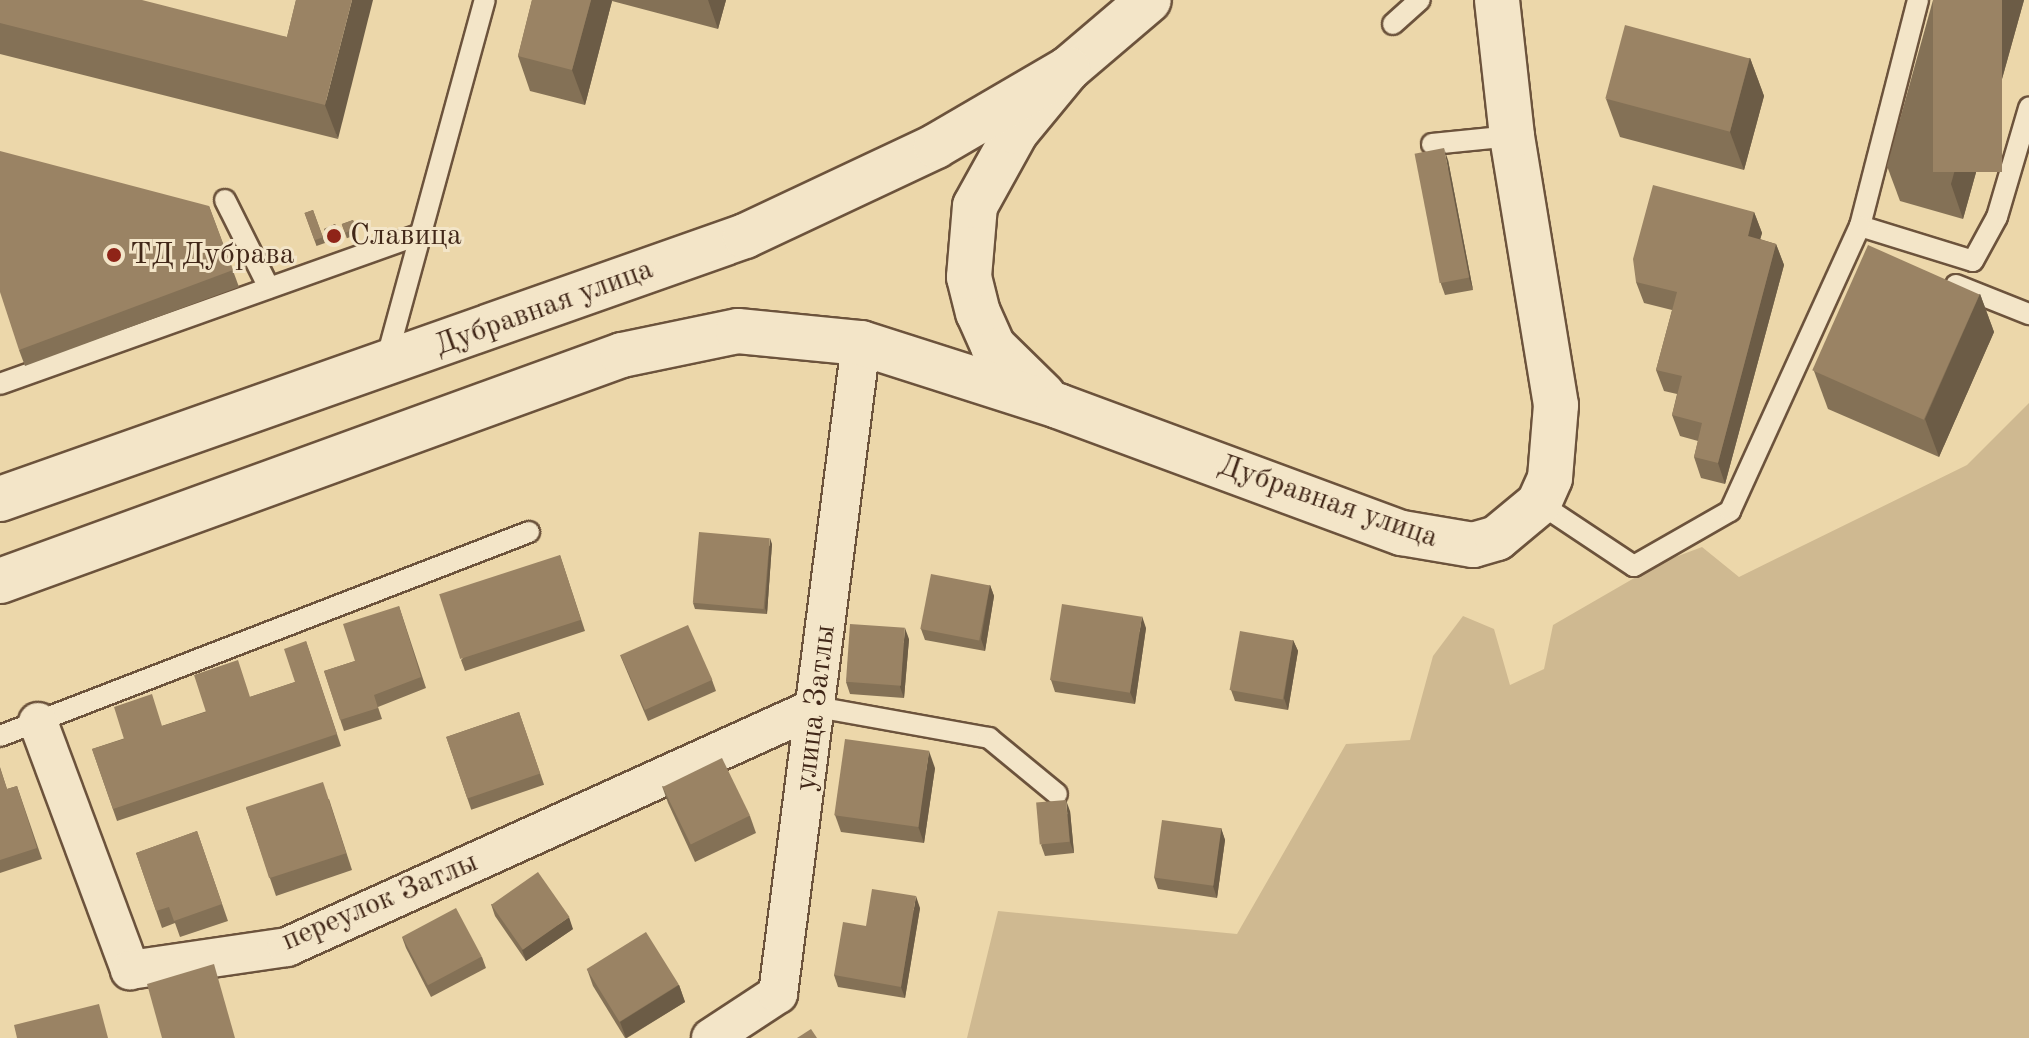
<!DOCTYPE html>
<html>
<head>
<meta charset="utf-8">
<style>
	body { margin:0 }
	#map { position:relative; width:2029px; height:1038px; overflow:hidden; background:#ecd7aa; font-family:"Old Standard TT",serif }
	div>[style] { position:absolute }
	.green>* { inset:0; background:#cfb991 }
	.roads { filter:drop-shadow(2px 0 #6c533c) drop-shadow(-2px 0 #6c533c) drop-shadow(0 2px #6c533c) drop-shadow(0 -2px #6c533c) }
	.lane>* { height:20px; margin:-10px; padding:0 10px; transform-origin:10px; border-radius:10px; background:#f3e5c8 }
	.street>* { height:38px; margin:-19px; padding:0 19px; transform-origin:19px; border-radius:19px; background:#f3e5c8 }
	.secondary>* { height:44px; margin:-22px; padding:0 22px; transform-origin:22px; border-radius:22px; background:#f3e5c8 }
	.wall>* { inset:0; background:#847156; transform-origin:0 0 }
	.shaded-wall>* { inset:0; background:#6c5c46 }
	.building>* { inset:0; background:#9a8364; transform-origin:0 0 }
	.dots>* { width:22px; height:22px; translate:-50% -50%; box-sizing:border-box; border:4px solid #f3e5c8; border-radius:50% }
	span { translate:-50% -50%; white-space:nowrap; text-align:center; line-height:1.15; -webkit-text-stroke:6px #f3e5c8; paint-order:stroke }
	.poi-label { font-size:30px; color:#412718 }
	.left { translate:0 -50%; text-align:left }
	.street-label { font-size:30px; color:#412718 }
</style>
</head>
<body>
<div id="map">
	<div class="green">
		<div style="clip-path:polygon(2029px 403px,2029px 1038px,967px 1038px,998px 911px,1237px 934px,1346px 744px,1410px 740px,1433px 656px,1463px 616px,1494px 629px,1510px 685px,1544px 669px,1553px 625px,1662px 562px,1702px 547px,1739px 577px,1967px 465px)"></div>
	</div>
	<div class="roads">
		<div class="lane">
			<div style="left:1918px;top:0;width:233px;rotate:104.4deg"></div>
			<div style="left:1860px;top:226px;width:118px;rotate:17.2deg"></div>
			<div style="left:1973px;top:261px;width:50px;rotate:-61.4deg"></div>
			<div style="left:1997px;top:217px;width:114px;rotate:-73.6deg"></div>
			<div style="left:1393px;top:24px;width:36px;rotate:-42deg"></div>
			<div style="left:1432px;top:144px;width:80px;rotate:-5.7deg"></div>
			<div style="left:225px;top:200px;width:98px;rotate:63.4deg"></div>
			<div style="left:1956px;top:285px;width:79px;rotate:21.7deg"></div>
			<div style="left:386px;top:361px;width:374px;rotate:-74.7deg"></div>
			<div style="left:0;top:384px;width:447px;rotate:-19.6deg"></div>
			<div style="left:1539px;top:503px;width:114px;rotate:33.6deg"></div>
			<div style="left:1634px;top:566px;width:111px;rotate:-29.8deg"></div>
			<div style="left:1730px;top:511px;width:313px;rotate:-65.5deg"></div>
			<div style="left:817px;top:707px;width:175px;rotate:10.2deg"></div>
			<div style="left:989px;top:738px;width:88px;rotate:39.5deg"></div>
			<div style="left:0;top:736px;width:567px;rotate:-21.09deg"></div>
		</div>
		<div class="street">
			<div style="left:38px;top:722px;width:265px;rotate:69.6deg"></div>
			<div style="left:130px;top:970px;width:159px;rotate:-8.3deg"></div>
			<div style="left:287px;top:947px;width:582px;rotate:-24.36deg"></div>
			<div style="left:711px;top:1038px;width:80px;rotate:-33.3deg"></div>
			<div style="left:778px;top:994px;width:656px;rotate:-82.73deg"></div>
		</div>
		<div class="secondary">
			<div style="left:1043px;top:395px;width:70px;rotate:-135.6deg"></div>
			<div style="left:993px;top:346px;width:36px;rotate:-114deg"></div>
			<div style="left:978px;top:313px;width:37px;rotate:-104deg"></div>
			<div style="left:969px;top:277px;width:71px;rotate:-85.2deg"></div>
			<div style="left:975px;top:206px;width:85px;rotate:-61deg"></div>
			<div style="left:1016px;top:132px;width:82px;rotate:-50.5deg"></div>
			<div style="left:1068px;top:69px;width:106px;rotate:-40.4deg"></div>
			<div style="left:0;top:499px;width:790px;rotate:-19.44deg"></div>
			<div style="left:745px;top:236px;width:211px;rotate:-25.2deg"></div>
			<div style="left:936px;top:146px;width:153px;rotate:-30.3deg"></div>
			<div style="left:0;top:581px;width:662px;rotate:-19.97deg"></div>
			<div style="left:622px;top:355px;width:118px;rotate:-11.7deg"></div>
			<div style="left:738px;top:331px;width:124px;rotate:5.6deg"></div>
			<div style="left:861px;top:343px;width:207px;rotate:17.7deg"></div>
			<div style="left:1058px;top:406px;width:367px;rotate:20.3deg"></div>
			<div style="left:1402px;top:533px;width:72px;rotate:9.6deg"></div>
			<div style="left:1473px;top:545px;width:25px;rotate:-16deg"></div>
			<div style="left:1497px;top:538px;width:55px;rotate:-39.8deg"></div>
			<div style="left:1539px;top:503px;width:27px;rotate:-66deg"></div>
			<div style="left:1550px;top:478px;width:73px;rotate:-85.3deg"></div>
			<div style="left:1556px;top:405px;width:273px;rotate:-99.3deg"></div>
			<div style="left:1512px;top:136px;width:137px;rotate:-96.3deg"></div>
		</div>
	</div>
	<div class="wall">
		<div style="clip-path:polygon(0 0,287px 37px,296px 0,338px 139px,0 54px)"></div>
		<div style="clip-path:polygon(532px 0,726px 0,718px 29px,612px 1px,585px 105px,530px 91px,518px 56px)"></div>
		<div style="clip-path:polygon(1933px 0,2024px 0,1963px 219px,1900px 201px,1887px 166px)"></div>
		<div style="clip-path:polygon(1750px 58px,1764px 96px,1744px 170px,1620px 137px,1606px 99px)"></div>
		<div style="clip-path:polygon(1448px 160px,1473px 290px,1445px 295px,1441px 284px)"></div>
		<div style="clip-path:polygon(209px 206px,239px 287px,25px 366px,19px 350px)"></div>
		<div style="left:313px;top:210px;width:35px;height:9px;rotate:70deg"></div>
		<div style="clip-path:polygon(1754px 212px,1762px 233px,1760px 239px,1776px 244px,1784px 265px,1725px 484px,1701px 478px,1694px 457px,1698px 441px,1680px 436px,1672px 415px,1677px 394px,1664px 391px,1656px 370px,1672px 310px,1644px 303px,1636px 282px)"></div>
		<div style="left:353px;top:220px;width:15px;height:12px;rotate:70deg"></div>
		<div style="left:335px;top:224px;width:14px;height:12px;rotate:65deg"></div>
		<div style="clip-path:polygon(1980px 294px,1994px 332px,1939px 457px,1828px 409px,1814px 371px)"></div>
		<div style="clip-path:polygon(772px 544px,767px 614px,695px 609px,693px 603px)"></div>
		<div style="clip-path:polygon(560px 555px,585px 631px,465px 671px,461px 660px)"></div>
		<div style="clip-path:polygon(990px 585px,994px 596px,985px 651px,925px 640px,921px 629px)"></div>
		<div style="clip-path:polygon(399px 606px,426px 688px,378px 707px,382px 719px,344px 731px,324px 671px,355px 661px)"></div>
		<div style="clip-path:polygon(1146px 628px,1135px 704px,1055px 692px,1051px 680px)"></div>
		<div style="clip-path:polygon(909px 639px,904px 698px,850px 694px,846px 682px)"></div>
		<div style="clip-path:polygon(1293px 640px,1298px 651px,1288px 710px,1235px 701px,1231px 690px)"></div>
		<div style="clip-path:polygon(306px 641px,341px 746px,117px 821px,92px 749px,295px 682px)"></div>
		<div style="clip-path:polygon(620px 655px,712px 680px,716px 691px,648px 721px)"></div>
		<div style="left:519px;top:712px;width:77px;height:77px;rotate:71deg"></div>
		<div style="clip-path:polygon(0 767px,7px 789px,17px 786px,42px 859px,0 873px)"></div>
		<div style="clip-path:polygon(935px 768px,924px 843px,841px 832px,835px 815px)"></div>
		<div style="clip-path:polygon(662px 786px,750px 816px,756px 833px,695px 862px,668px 803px)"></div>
		<div style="clip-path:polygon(329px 799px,352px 870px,276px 896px,246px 808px)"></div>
		<div style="clip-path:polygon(1070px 811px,1074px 853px,1045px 856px,1041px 845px)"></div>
		<div style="clip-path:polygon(1221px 828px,1225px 840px,1217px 898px,1158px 889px,1154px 877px)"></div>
		<div style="clip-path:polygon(197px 831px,228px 921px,180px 937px,175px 923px,162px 928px,136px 853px)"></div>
		<div style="clip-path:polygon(491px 904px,573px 929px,526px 961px,495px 916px)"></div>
		<div style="clip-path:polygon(920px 908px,905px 998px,838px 987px,834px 975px,866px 926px)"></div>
		<div style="clip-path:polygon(402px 937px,482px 957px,486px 968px,431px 997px,406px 948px)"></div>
		<div style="clip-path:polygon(587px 969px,679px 985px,685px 1002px,627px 1038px,625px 1038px,593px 986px)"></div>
	</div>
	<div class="shaded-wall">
		<div style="clip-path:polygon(352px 0,373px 0,338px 139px,325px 105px)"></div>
		<div style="clip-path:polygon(591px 0,611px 0,612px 1px,585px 105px,572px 70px)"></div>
		<div style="clip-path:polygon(708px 0,726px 0,718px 29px)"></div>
		<div style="clip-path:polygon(2002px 0,2024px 0,1963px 219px,1951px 184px)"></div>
		<div style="clip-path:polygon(1750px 58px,1764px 96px,1744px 170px,1730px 132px)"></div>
		<div style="clip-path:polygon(1444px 148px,1448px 160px,1473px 290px,1469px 278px)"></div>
		<div style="clip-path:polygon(1754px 212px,1762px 233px,1755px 258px,1748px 236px)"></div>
		<div style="clip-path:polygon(1776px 244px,1784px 265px,1725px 484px,1718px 463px)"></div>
		<div style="clip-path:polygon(1980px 294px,1994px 332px,1939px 457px,1925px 419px)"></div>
		<div style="clip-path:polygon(770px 538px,772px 544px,767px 614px,765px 608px)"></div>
		<div style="clip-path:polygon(990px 585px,994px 596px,985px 651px,981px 639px)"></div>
		<div style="clip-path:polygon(1142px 616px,1146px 628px,1135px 704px,1130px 692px)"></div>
		<div style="clip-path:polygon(905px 628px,909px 639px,904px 698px,900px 687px)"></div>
		<div style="clip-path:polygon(1293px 640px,1298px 651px,1288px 710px,1284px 698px)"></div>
		<div style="clip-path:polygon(929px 751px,935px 768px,924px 843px,918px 826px)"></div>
		<div style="clip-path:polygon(1066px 800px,1070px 811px,1074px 853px,1070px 842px)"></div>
		<div style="clip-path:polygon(1221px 828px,1225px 840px,1217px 898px,1213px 886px)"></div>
		<div style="clip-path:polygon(916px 896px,920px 908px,905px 998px,901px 987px)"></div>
		<div style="clip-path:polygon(569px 917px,573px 929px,526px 961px,522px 950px)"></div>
		<div style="clip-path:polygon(679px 985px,685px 1002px,626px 1038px,620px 1022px)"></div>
	</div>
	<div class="building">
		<div style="clip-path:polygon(0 0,142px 0,287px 37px,296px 0,352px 0,325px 105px,0 23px)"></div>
		<div style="clip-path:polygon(532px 0,591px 0,572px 70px,518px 56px)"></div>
		<div style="left:1933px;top:0;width:69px;height:172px"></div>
		<div style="left:1625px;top:25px;width:129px;height:76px;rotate:15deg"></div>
		<div style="left:1444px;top:148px;width:132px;height:30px;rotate:79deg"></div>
		<div style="clip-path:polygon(0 151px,209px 206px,233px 270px,19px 350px,0 292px)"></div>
		<div style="clip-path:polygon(1653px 185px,1754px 212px,1748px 236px,1776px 244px,1718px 463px,1694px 457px,1702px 423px,1672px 415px,1682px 376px,1656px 370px,1677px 292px,1636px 282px,1633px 259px)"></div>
		<div style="left:313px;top:210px;width:29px;height:9px;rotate:70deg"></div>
		<div style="left:353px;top:220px;width:9px;height:12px;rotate:69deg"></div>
		<div style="clip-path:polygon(335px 224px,339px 231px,327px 237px,324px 229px)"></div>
		<div style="left:1868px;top:245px;width:122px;height:137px;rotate:24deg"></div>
		<div style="left:699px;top:532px;width:71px;height:71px;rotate:5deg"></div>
		<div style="left:560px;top:555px;width:68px;height:127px;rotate:72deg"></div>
		<div style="left:931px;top:574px;width:60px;height:56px;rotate:11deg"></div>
		<div style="left:1062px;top:604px;width:81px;height:77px;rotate:9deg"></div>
		<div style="clip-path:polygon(399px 606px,421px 677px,374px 695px,378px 708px,340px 720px,324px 671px,355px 661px,343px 624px)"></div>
		<div style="left:850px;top:624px;width:55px;height:58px;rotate:4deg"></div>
		<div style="left:688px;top:625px;width:60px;height:74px;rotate:66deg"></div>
		<div style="left:1240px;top:631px;width:54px;height:60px;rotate:10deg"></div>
		<div style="clip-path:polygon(306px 641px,337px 734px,113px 809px,92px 749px,124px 739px,114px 707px,152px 694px,162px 726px,206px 712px,194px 675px,238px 660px,250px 697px,295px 682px,284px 649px)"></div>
		<div style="left:519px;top:712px;width:65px;height:77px;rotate:71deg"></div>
		<div style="left:845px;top:739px;width:85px;height:77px;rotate:8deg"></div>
		<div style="left:722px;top:758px;width:64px;height:66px;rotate:64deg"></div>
		<div style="clip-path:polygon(0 768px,7px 789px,17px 786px,37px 848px,0 860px)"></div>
		<div style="left:323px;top:782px;width:75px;height:81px;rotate:72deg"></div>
		<div style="left:1066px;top:800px;width:42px;height:30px;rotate:85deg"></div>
		<div style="left:1162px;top:820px;width:60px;height:58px;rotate:8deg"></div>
		<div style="clip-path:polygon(197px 831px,222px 904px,174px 921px,169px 907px,156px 911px,136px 853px)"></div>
		<div style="left:538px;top:872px;width:55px;height:57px;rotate:55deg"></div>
		<div style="clip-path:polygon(872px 889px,916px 896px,901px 987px,834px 975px,843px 922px,866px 926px)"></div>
		<div style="left:456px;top:908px;width:55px;height:61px;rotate:62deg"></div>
		<div style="left:646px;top:932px;width:62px;height:70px;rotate:58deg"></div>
		<div style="clip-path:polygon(214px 964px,235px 1038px,162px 1038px,147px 984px)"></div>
		<div style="clip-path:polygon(99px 1004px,108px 1038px,17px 1038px,14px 1025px)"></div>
		<div style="clip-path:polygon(811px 1029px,817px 1038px,797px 1038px)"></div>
	</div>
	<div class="dots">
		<div style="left:334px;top:236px;background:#8f2418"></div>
		<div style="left:114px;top:255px;background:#8f2418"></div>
	</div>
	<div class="poi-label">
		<span class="left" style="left:350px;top:236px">Славица</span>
		<span class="left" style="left:130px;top:255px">ТД Дубрава</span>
	</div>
	<div class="street-label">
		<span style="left:544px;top:308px;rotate:-20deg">Дубравная улица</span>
		<span style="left:1328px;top:502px;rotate:19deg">Дубравная улица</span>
		<span style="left:816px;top:708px;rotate:-83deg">улица Затлы</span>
		<span style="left:380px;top:902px;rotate:-23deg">переулок Затлы</span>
	</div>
</div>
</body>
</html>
